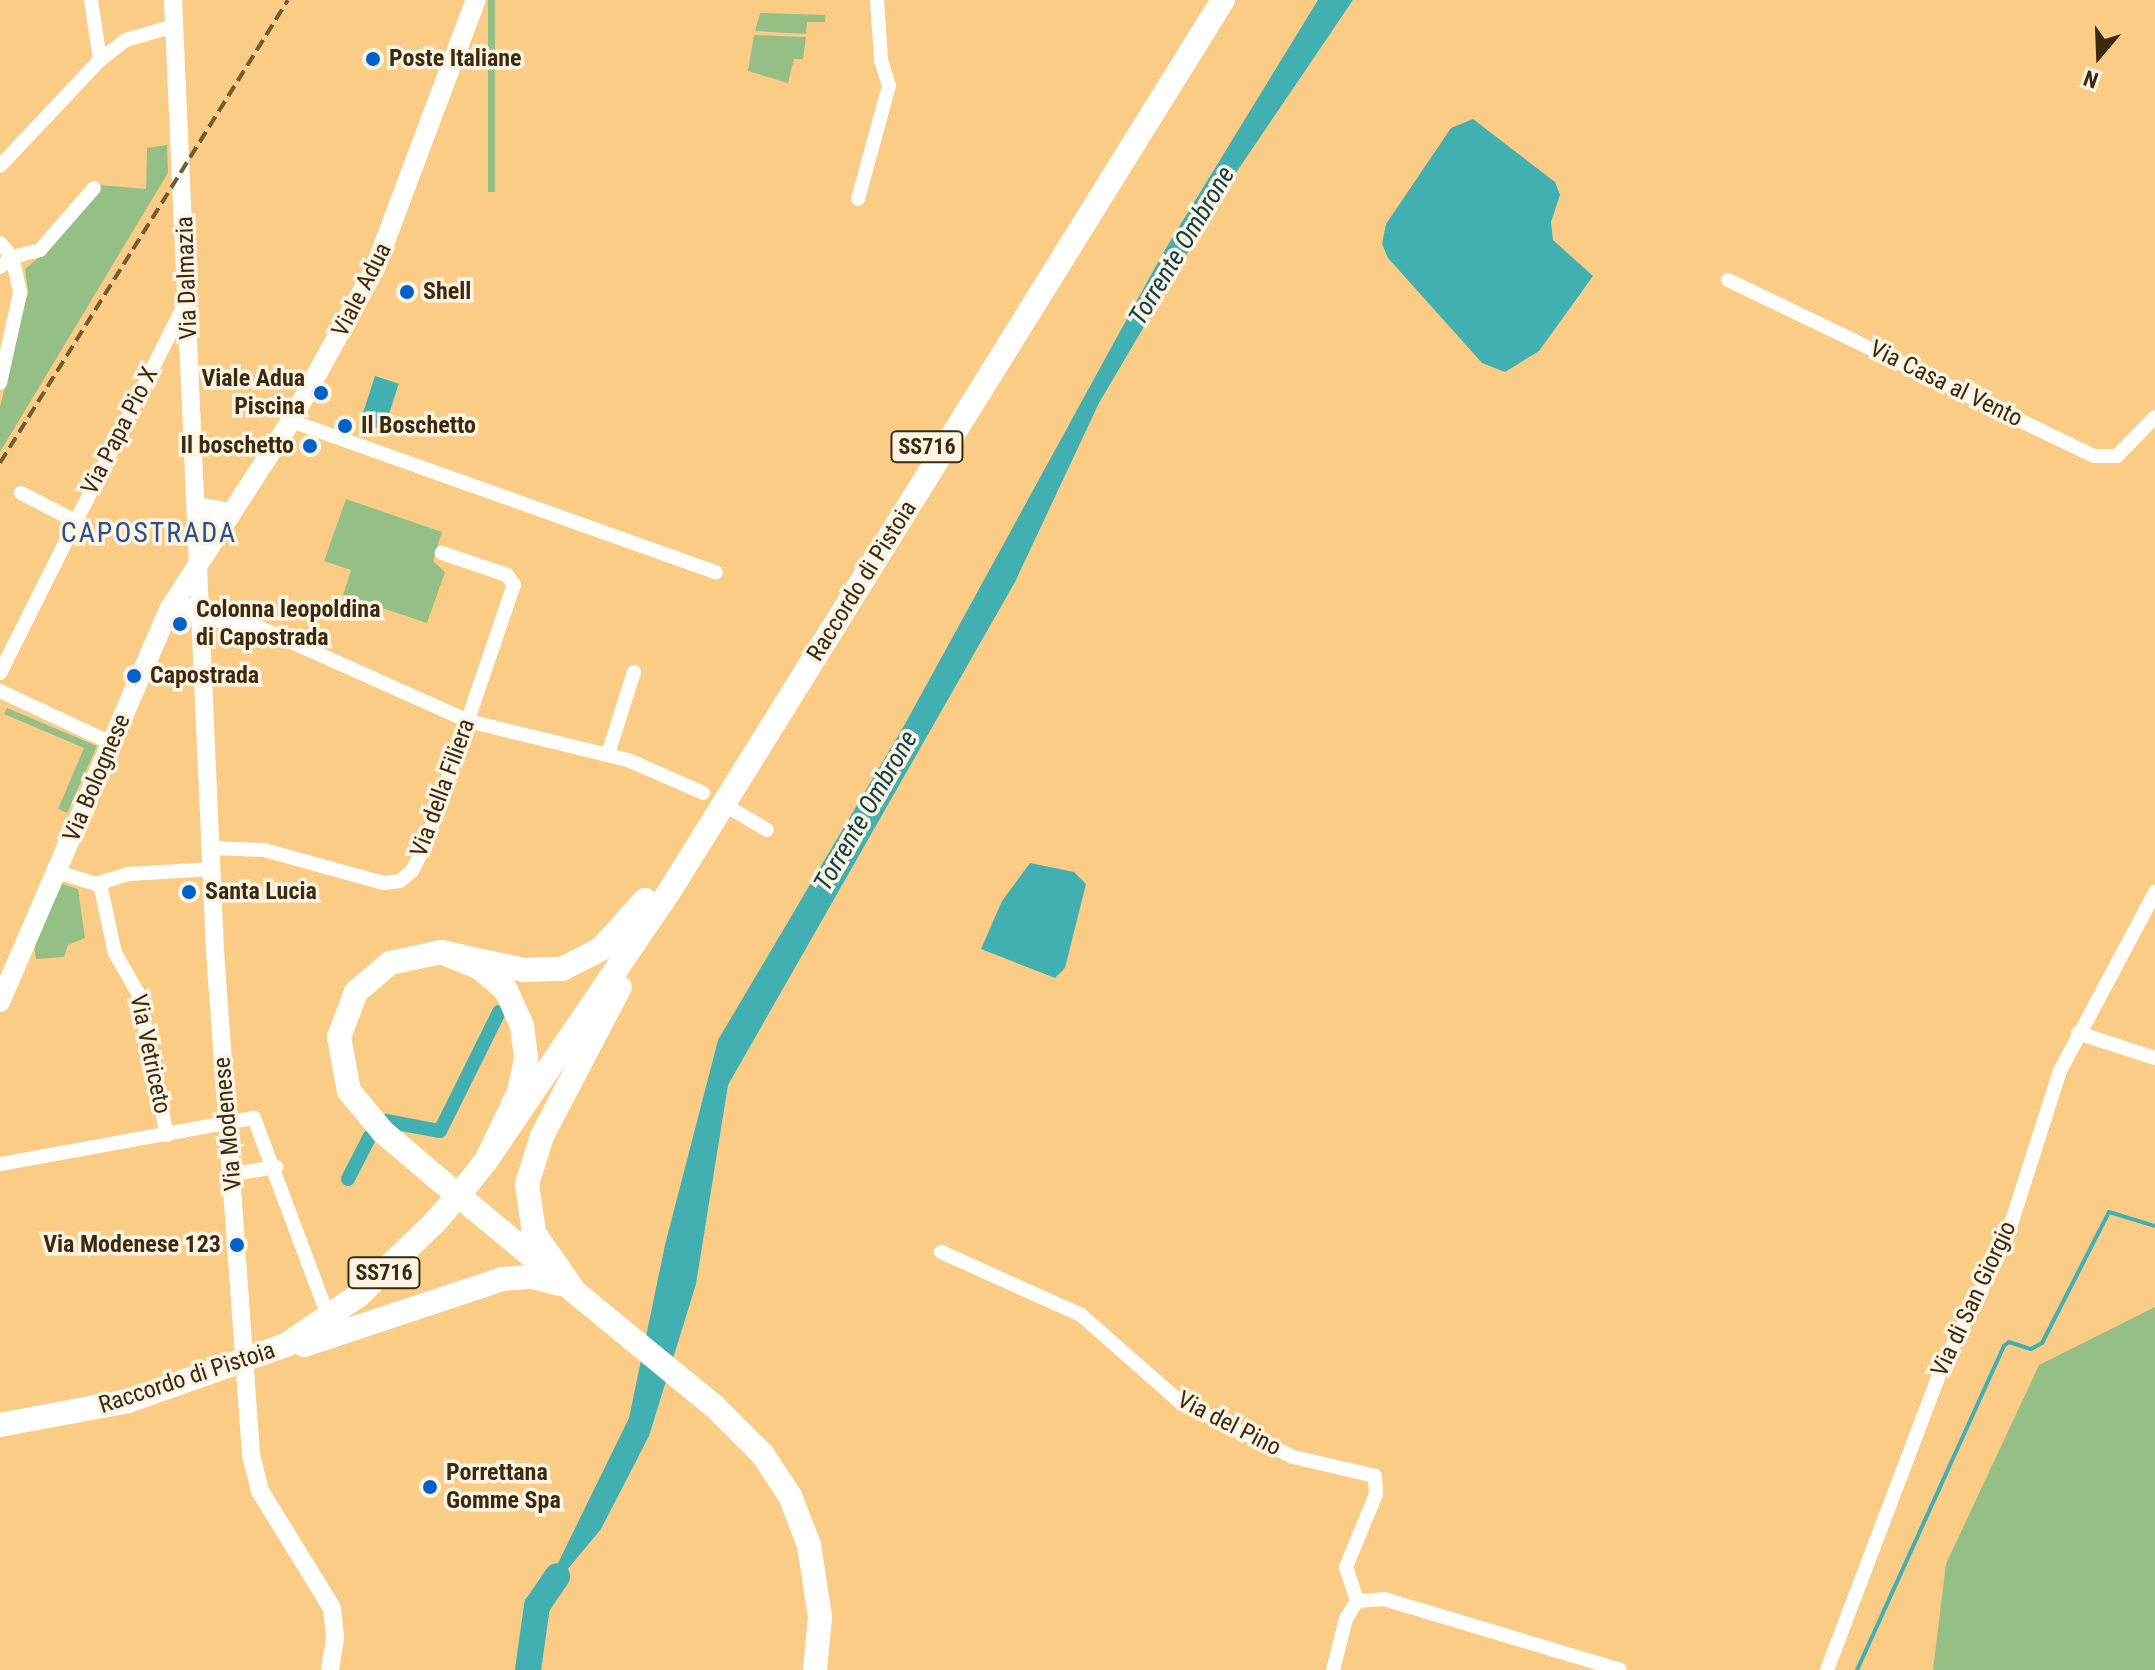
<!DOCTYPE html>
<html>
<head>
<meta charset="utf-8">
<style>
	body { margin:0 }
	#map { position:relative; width:2155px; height:1670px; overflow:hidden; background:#facc86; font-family:"Roboto Condensed",sans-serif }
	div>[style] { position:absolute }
	.green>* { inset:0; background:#96bf86; transform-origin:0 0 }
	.water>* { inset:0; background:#42afb1; transform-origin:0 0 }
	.stream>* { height:4px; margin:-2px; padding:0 2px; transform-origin:2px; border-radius:2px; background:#42afb1 }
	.canal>* { height:14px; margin:-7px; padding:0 7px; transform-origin:7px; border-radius:7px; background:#42afb1 }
	.river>* { height:26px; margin:-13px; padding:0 13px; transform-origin:13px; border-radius:13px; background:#42afb1 }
	.minor>* { height:14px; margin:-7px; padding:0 7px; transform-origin:7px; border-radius:7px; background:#fff }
	.tertiary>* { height:18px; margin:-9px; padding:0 9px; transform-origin:9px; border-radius:9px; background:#fff }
	.secondary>* { height:20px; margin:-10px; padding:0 10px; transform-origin:10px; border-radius:10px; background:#fff }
	.primary>* { height:24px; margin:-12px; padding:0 12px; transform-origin:12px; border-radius:12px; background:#fff }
	.trunk>* { height:24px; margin:-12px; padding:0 12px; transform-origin:12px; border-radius:12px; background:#fff }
	.rail>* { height:4px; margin-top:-2px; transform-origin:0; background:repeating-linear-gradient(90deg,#755b31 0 12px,transparent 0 18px) }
	.dots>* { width:22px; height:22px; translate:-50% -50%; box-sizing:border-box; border:4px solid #fdf4e6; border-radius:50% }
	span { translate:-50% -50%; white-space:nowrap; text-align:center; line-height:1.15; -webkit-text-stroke:7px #fdf4e6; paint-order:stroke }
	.shield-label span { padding:2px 6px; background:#fdf4e6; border:2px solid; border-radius:6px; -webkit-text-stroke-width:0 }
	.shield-label { font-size:22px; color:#3c2a0c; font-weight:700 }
	.poi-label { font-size:24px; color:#3c2a0c; font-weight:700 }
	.left { translate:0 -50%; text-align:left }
	.right { translate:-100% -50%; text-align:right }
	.street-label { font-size:24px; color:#3c2a0c }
	.water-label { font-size:26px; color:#104242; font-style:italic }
	.quarter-label { font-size:28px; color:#2b5288; letter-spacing:2px }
	.north { position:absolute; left:2059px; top:16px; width:80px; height:80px; -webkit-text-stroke:6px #fdf4e6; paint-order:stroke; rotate:199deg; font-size:22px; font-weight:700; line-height:32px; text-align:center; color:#3c2a0c }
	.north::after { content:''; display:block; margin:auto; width:28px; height:36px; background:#3c2a0c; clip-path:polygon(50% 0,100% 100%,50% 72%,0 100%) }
</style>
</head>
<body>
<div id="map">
	<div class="green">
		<div style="left:488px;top:0;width:7px;height:192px"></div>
		<div style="clip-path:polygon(760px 13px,825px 15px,825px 22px,807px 22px,806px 34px,755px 31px)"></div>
		<div style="clip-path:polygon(754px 35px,806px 37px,803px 59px,794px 59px,788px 83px,748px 71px)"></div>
		<div style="clip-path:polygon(167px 145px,168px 173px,0 452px,0 407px,28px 291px,25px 269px,44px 253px,99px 185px,146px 189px,147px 148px)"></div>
		<div style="clip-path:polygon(346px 499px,442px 532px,433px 561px,445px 572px,427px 623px,343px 595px,351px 570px,324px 561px)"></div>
		<div style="clip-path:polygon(7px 708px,97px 746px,67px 813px,58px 809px,84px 748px,4px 714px)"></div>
		<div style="clip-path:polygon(62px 884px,78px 889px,85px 938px,68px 945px,64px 957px,36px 959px,34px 944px)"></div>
		<div style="clip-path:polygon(2155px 1307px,2155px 1670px,1933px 1670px,1946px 1564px,2039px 1365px)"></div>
	</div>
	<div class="water">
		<div style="clip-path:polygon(1318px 0,1353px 0,1225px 189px,1099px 403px,1015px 582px,728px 1085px,696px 1284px,649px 1436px,601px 1529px,537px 1606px,629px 1418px,665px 1245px,718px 1040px,905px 724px,1163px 253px)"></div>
		<div style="clip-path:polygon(1473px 119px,1555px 182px,1560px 195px,1551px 222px,1553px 240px,1593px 276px,1539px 351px,1505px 372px,1482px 363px,1388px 258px,1382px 244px,1386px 224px,1451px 128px)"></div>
		<div style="left:375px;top:376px;width:25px;height:49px;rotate:18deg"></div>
		<div style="clip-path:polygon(1030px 863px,1074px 872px,1086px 884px,1065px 968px,1055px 978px,981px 949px,1002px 901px)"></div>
	</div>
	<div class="stream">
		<div style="left:1857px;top:1670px;width:356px;rotate:-65.6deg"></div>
		<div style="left:2004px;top:1346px;width:6px;rotate:-39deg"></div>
		<div style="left:2009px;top:1342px;width:23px;rotate:18deg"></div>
		<div style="left:2031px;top:1349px;width:13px;rotate:-29deg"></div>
		<div style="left:2042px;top:1343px;width:147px;rotate:-62.9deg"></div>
		<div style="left:2109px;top:1212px;width:48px;rotate:16.9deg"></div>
	</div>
	<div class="canal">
		<div style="left:386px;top:1121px;width:55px;rotate:10.5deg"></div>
		<div style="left:440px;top:1131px;width:133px;rotate:-63.6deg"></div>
		<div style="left:348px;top:1179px;width:48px;rotate:-62.9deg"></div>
	</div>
	<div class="river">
		<div style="left:528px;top:1670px;width:65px;rotate:-82deg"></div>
		<div style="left:537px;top:1606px;width:36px;rotate:-56deg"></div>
	</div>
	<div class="minor">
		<div style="left:100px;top:60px;width:33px;rotate:-38deg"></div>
		<div style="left:126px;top:40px;width:50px;rotate:-16.3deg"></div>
		<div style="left:0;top:166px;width:146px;rotate:-46.7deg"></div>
		<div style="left:100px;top:60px;width:61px;rotate:-98.5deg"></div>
		<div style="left:858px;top:199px;width:117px;rotate:-74.7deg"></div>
		<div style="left:889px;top:86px;width:28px;rotate:-107deg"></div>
		<div style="left:881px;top:59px;width:59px;rotate:-93.9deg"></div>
		<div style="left:0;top:243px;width:18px;rotate:49deg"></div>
		<div style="left:12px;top:257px;width:37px;rotate:77deg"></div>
		<div style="left:20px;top:293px;width:92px;rotate:102.5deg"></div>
		<div style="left:0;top:267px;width:16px;rotate:-40deg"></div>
		<div style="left:12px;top:257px;width:29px;rotate:-14deg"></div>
		<div style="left:40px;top:250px;width:82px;rotate:-48.9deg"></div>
		<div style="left:1728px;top:280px;width:406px;rotate:25.7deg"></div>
		<div style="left:2094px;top:456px;width:23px"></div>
		<div style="left:2117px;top:456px;width:54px;rotate:-45.7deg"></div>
		<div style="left:291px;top:421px;width:451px;rotate:19.6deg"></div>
		<div style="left:21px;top:493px;width:61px;rotate:27.4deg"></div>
		<div style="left:202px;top:618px;width:57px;rotate:9.1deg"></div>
		<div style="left:258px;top:627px;width:230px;rotate:24.1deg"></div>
		<div style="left:468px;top:721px;width:165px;rotate:13.7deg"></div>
		<div style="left:628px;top:760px;width:82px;rotate:23.7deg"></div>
		<div style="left:0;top:673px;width:418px;rotate:-63.4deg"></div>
		<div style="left:0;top:691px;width:123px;rotate:25.1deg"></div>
		<div style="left:608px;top:754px;width:86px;rotate:-72.4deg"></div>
		<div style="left:730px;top:808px;width:43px;rotate:30.7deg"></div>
		<div style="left:212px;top:848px;width:52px;rotate:2.2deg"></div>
		<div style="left:264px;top:850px;width:124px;rotate:15.4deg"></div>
		<div style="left:384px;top:883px;width:16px;rotate:-7deg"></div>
		<div style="left:400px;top:881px;width:16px;rotate:-40deg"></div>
		<div style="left:412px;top:871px;width:31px;rotate:-63deg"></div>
		<div style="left:426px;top:843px;width:273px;rotate:-71.2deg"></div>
		<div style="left:514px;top:585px;width:12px;rotate:-125deg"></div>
		<div style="left:507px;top:575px;width:69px;rotate:-161.3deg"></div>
		<div style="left:57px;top:872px;width:41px;rotate:17.1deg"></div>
		<div style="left:96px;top:884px;width:34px;rotate:-17deg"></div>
		<div style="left:129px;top:874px;width:83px;rotate:-3.4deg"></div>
		<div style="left:100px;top:884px;width:71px;rotate:77.7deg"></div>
		<div style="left:115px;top:953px;width:46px;rotate:60.1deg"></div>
		<div style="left:138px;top:993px;width:145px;rotate:78.5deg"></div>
		<div style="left:2078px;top:1033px;width:81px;rotate:18deg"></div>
		<div style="left:0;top:1164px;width:258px;rotate:-10.3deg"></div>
		<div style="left:254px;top:1118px;width:197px;rotate:69.5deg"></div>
		<div style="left:233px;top:1174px;width:44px;rotate:-9.2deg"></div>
		<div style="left:941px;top:1252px;width:154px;rotate:24.2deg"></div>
		<div style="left:1081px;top:1315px;width:133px;rotate:41.3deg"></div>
		<div style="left:1181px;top:1403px;width:124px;rotate:25.7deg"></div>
		<div style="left:1293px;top:1457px;width:84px;rotate:13deg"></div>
		<div style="left:1375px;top:1476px;width:18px;rotate:87deg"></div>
		<div style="left:1376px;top:1494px;width:79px;rotate:112.3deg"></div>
		<div style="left:1346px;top:1567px;width:36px;rotate:72deg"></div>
		<div style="left:1357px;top:1601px;width:27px;rotate:-4deg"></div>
		<div style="left:1384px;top:1599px;width:246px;rotate:16.7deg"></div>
		<div style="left:1333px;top:1670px;width:53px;rotate:-75.7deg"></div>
		<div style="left:1346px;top:1619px;width:21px;rotate:-59deg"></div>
		<div style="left:1827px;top:1670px;width:326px;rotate:-69.2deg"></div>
		<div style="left:1943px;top:1365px;width:137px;rotate:-63.1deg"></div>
		<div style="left:2005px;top:1243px;width:181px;rotate:-72.3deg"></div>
		<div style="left:2060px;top:1071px;width:203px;rotate:-62deg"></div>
	</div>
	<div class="tertiary">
		<div style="left:173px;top:0;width:952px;rotate:87.47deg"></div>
		<div style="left:215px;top:951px;width:505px;rotate:85.91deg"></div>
		<div style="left:251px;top:1455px;width:37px;rotate:76deg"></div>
		<div style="left:260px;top:1491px;width:137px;rotate:58.4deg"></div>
		<div style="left:332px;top:1608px;width:30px;rotate:84deg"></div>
		<div style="left:335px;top:1638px;width:32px;rotate:99deg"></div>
	</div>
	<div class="secondary">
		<div style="left:198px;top:507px;width:31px;rotate:11deg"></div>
		<div style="left:170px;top:608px;width:17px"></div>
		<div style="left:187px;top:608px;width:18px;rotate:34deg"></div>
		<div style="left:0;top:1002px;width:429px;rotate:-66.7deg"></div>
		<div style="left:170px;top:608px;width:223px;rotate:-57.1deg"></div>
		<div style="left:291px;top:421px;width:175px;rotate:-61.2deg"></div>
		<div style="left:375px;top:268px;width:286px;rotate:-69.4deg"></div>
	</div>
	<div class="primary">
		<div style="left:304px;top:1345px;width:209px;rotate:-18.4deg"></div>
		<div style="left:502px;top:1279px;width:31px;rotate:-4deg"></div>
		<div style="left:533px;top:1277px;width:27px;rotate:15deg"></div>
		<div style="left:0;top:1425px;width:130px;rotate:-10.6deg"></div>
		<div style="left:128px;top:1401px;width:168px;rotate:-19.5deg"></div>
		<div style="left:286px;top:1345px;width:88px;rotate:-34.4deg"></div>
		<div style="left:359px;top:1295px;width:105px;rotate:-43.8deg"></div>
		<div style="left:435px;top:1222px;width:43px;rotate:-48.8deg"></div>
		<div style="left:463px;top:1190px;width:37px;rotate:-52deg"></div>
		<div style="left:486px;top:1161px;width:76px;rotate:-64.4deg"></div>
		<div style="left:519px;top:1092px;width:35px;rotate:-78deg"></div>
		<div style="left:526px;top:1058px;width:32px;rotate:-97deg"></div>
		<div style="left:522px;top:1026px;width:39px;rotate:-114deg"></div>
		<div style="left:506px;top:990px;width:34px;rotate:-140deg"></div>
		<div style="left:480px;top:968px;width:42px;rotate:-157.7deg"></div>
		<div style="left:441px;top:952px;width:52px;rotate:167.8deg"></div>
		<div style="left:390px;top:963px;width:45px;rotate:139.5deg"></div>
		<div style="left:356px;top:992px;width:48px;rotate:110.7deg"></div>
		<div style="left:339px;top:1037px;width:55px;rotate:79.5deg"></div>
		<div style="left:349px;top:1091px;width:53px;rotate:50.3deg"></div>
		<div style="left:383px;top:1132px;width:70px;rotate:40.3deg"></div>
		<div style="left:436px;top:1177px;width:180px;rotate:39.6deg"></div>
		<div style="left:575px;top:1292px;width:181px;rotate:39.4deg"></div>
		<div style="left:715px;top:1407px;width:68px;rotate:45deg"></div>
		<div style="left:763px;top:1455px;width:49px;rotate:56.6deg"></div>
		<div style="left:790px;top:1496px;width:53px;rotate:68.8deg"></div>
		<div style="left:809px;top:1545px;width:73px;rotate:81.3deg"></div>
		<div style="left:820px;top:1617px;width:53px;rotate:95.4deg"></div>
	</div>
	<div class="trunk">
		<div style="left:441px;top:952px;width:85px;rotate:12.2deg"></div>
		<div style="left:524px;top:970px;width:38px;rotate:-2deg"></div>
		<div style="left:562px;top:969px;width:44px;rotate:-27.1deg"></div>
		<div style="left:601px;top:949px;width:66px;rotate:-48.1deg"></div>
		<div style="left:486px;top:1161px;width:325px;rotate:-55.8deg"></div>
		<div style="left:669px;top:892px;width:1050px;rotate:-58.16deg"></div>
		<div style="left:575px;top:1292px;width:72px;rotate:-124.8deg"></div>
		<div style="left:534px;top:1233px;width:49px;rotate:-98.1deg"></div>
		<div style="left:527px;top:1184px;width:50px;rotate:-72.6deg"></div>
		<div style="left:542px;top:1136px;width:168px;rotate:-62.4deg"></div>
	</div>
	<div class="rail">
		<div style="left:0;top:463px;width:545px;rotate:-58.12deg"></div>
	</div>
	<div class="dots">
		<div style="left:373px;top:59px;background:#0161ca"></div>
		<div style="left:407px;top:292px;background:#0161ca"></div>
		<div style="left:321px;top:393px;background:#0161ca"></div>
		<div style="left:345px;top:426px;background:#0161ca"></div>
		<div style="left:310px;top:446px;background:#0161ca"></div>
		<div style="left:180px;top:624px;background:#0161ca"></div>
		<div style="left:134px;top:676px;background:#0161ca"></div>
		<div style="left:189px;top:892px;background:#0161ca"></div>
		<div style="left:237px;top:1245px;background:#0161ca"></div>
		<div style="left:430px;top:1487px;background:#0161ca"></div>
	</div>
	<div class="shield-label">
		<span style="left:927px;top:447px">SS716</span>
		<span style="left:384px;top:1273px">SS716</span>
	</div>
	<div class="poi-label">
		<span class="left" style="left:389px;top:59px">Poste Italiane</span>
		<span class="left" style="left:423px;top:292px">Shell</span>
		<span class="right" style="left:305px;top:393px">Viale Adua<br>Piscina</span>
		<span class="left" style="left:361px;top:426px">Il Boschetto</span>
		<span class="right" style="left:294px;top:446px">Il boschetto</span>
		<span class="left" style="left:196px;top:624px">Colonna leopoldina<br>di Capostrada</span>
		<span class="left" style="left:150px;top:676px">Capostrada</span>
		<span class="left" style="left:205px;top:892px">Santa Lucia</span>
		<span class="right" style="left:221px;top:1245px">Via Modenese 123</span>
		<span class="left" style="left:446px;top:1487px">Porrettana<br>Gomme Spa</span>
	</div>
	<div class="street-label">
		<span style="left:187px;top:278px;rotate:-92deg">Via Dalmazia</span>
		<span style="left:362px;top:290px;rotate:-63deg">Viale Adua</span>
		<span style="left:1946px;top:384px;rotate:26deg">Via Casa al Vento</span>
		<span style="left:120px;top:431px;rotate:-63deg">Via Papa Pio X</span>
		<span style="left:862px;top:581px;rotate:-58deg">Raccordo di Pistoia</span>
		<span style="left:97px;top:778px;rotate:-67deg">Via Bolognese</span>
		<span style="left:443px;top:788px;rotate:-70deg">Via della Filiera</span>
		<span style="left:150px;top:1054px;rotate:78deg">Via Vetriceto</span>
		<span style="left:228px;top:1124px;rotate:-95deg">Via Modenese</span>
		<span style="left:1974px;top:1299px;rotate:-65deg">Via di San Giorgio</span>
		<span style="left:187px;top:1378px;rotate:-18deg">Raccordo di Pistoia</span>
		<span style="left:1229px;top:1424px;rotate:27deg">Via del Pino</span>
	</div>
	<div class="water-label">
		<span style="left:1182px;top:246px;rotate:-59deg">Torrente Ombrone</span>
		<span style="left:866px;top:811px;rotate:-60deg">Torrente Ombrone</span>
	</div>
	<div class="quarter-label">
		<span style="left:149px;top:533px">CAPOSTRADA</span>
	</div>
	<div class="north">N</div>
</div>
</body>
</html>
